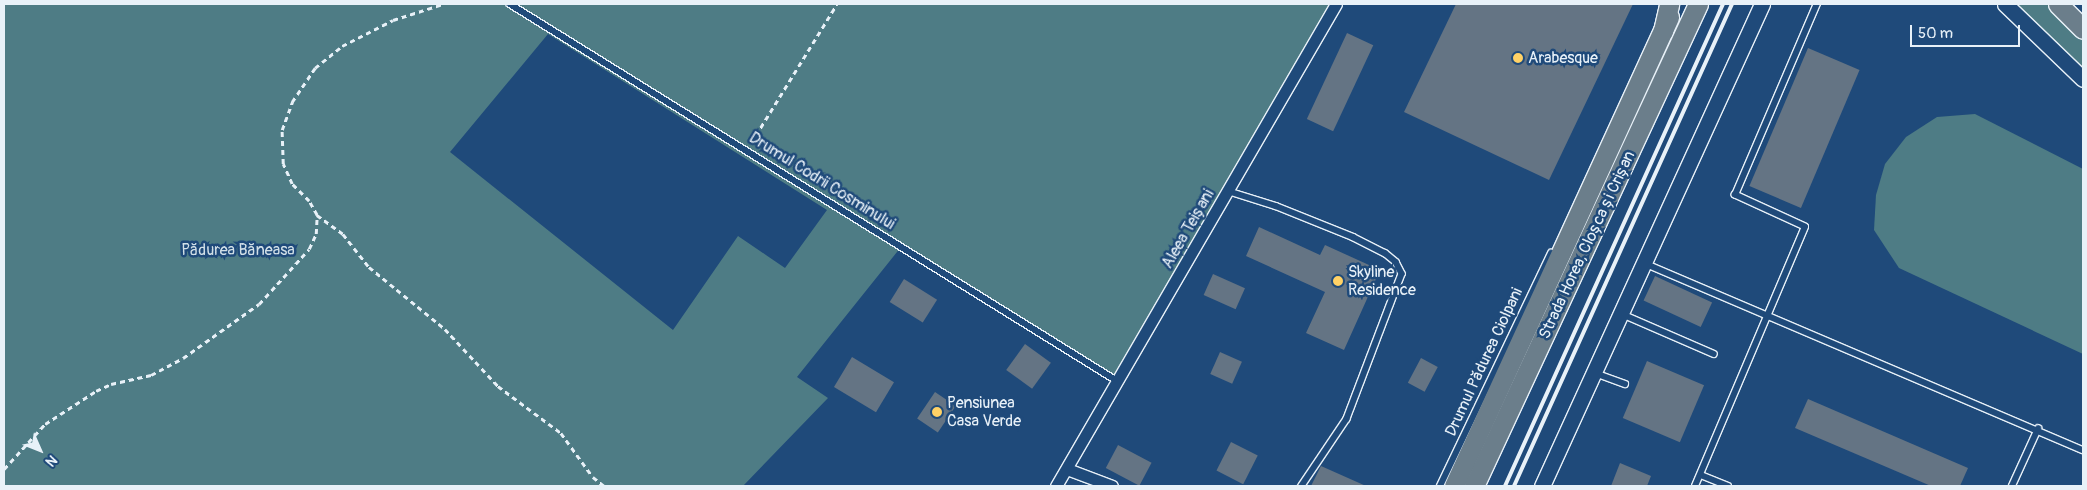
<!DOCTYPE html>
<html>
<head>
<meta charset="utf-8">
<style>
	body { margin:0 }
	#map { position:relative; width:2087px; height:490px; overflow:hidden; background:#1f4a7a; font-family:Pangolin,sans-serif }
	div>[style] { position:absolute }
	.green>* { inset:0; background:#4e7c85 }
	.building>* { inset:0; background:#647484; transform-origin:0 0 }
	.path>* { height:2.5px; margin-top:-1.25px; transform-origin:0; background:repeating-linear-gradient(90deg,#e8f1f8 0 5px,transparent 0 9px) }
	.roads { filter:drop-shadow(1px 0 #e8f1f8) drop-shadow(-1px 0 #e8f1f8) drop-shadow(0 1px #e8f1f8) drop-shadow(0 -1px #e8f1f8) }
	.service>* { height:5.5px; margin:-2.75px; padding:0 2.75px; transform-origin:2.75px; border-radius:2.75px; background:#1f4a7a }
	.minor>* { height:11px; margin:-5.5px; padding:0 5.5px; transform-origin:5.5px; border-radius:5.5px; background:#1f4a7a }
	.tertiary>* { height:15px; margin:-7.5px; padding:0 7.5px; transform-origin:7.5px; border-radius:7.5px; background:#1f4a7a }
	.primary>* { height:19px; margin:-9.5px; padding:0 9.5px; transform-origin:9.5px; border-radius:9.5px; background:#6b7e8b }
	.trunk>* { height:19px; margin:-9.5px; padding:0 9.5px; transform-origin:9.5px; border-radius:9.5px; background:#6b7e8b }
	.rail>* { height:4px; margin:-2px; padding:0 2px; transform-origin:2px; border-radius:2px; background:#e8f1f8 }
	.dots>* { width:14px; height:14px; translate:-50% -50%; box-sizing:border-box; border:2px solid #1f4a7a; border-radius:50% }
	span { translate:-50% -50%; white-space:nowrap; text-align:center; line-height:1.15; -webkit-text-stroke:5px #1f4a7a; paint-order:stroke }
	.poi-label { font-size:16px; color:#e8f1f8 }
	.left { translate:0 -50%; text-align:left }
	.street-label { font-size:16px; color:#e8f1f8 }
	.park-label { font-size:16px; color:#d1dfe7 }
	.frame { position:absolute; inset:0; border:5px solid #e8f1f8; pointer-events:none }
	.north { position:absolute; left:15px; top:425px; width:50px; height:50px; -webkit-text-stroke:4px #1f4a7a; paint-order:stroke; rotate:134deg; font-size:14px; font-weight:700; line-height:20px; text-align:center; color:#e8f1f8 }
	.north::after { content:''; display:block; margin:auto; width:18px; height:22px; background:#e8f1f8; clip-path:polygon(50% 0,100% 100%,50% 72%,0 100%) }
	.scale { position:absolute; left:1910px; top:25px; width:110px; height:22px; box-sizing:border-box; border:2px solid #e8f1f8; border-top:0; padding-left:6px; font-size:15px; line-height:18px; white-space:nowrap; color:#e8f1f8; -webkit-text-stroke:4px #1f4a7a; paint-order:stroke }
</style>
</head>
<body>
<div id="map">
	<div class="green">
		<div style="clip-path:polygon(evenodd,4px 4px,1336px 4px,1119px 382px,901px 247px,797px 377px,828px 398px,743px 486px,4px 486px,4px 4px,548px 34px,827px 210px,785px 268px,738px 236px,673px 330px,450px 152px,548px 34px)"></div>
		<div style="clip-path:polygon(2006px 4px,2054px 4px,2083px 34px,2083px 79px)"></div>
		<div style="clip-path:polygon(1975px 114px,2083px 169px,2083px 354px,1899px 268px,1874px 230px,1876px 195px,1885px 164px,1906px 137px,1937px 117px)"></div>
	</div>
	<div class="building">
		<div style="clip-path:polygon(1456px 4px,1633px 4px,1549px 180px,1404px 112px)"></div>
		<div style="left:1347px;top:33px;width:29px;height:95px;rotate:25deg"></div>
		<div style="left:1808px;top:48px;width:56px;height:150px;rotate:23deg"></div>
		<div style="clip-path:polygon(1259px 227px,1320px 255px,1325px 245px,1380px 270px,1344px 350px,1306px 333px,1325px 292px,1246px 256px)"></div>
		<div style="left:1213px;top:274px;width:35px;height:23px;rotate:24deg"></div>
		<div style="left:1655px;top:276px;width:63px;height:27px;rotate:25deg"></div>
		<div style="left:904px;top:279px;width:39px;height:27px;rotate:32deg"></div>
		<div style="left:1025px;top:344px;width:32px;height:32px;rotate:36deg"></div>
		<div style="left:1220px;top:352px;width:24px;height:24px;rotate:24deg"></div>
		<div style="left:852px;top:357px;width:49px;height:35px;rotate:31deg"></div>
		<div style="left:1421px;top:358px;width:19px;height:28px;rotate:28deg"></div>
		<div style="left:1647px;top:361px;width:62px;height:62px;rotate:23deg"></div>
		<div style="left:935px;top:392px;width:25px;height:32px;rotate:34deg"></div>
		<div style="clip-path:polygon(1808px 399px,1968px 468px,1960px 486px,1931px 486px,1795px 428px)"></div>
		<div style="left:1231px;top:442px;width:30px;height:32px;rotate:27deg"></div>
		<div style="left:1118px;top:445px;width:38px;height:26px;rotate:28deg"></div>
		<div style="clip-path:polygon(1620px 463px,1651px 476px,1647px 486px,1611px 486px)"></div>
		<div style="clip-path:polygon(1321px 466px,1366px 486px,1311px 486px)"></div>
	</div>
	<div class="path">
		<div style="left:751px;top:143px;width:163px;rotate:-58.3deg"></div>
		<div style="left:317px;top:215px;width:32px;rotate:36deg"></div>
		<div style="left:343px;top:234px;width:42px;rotate:51.8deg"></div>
		<div style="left:369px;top:267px;width:98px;rotate:39.2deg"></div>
		<div style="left:445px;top:329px;width:78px;rotate:47.1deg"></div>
		<div style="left:498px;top:386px;width:79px;rotate:36.7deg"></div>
		<div style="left:561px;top:433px;width:54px;rotate:54deg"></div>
		<div style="left:593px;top:477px;width:14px;rotate:39deg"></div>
		<div style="left:4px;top:469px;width:61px;rotate:-47.7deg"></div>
		<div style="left:45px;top:424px;width:61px;rotate:-32.9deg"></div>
		<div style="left:96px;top:391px;width:17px;rotate:-25deg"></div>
		<div style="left:111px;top:384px;width:41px;rotate:-12.7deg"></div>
		<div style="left:151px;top:375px;width:36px;rotate:-28deg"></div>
		<div style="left:183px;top:358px;width:93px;rotate:-35.4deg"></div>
		<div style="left:259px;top:304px;width:74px;rotate:-47.7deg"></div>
		<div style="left:309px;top:249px;width:17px;rotate:-65deg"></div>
		<div style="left:316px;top:234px;width:19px;rotate:-87deg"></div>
		<div style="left:317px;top:215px;width:16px;rotate:-120deg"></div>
		<div style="left:309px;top:201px;width:24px;rotate:-135deg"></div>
		<div style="left:292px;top:184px;width:22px;rotate:-114deg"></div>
		<div style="left:283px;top:164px;width:34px;rotate:-92deg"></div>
		<div style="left:282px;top:130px;width:30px;rotate:-70deg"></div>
		<div style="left:292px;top:102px;width:41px;rotate:-55.9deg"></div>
		<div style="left:315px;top:68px;width:35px;rotate:-39deg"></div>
		<div style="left:342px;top:46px;width:57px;rotate:-27deg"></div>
		<div style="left:393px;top:20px;width:52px;rotate:-17.7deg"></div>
	</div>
	<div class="roads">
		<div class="service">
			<div style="left:510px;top:4px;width:717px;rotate:31.83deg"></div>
			<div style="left:1228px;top:191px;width:50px;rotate:17.4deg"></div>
			<div style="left:1276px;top:206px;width:83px;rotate:21.9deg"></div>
			<div style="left:1353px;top:237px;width:36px;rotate:27deg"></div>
			<div style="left:1385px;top:253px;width:14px;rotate:39deg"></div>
			<div style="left:1396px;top:262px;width:13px;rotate:63deg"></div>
			<div style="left:1402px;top:274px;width:155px;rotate:110.8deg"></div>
			<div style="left:1347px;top:419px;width:81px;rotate:123.9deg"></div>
			<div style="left:1644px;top:263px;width:477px;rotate:23.1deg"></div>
			<div style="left:1622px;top:314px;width:100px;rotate:23.5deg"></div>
			<div style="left:1595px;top:373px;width:32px;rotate:20deg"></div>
			<div style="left:1701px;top:475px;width:29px;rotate:22deg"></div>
			<div style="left:1440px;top:486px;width:258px;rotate:-64.5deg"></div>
			<div style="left:1695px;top:486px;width:281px;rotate:-67deg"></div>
			<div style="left:1805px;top:227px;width:77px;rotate:-155.4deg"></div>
			<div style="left:1735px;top:195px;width:208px;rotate:-66.8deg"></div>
			<div style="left:2012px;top:486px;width:63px;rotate:-65.5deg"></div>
		</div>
		<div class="minor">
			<div style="left:1067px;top:469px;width:48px;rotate:20.7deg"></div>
			<div style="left:1056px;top:486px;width:557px;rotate:-59.85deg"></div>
		</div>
		<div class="tertiary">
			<div style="left:2005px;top:4px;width:108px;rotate:43.9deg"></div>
			<div style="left:1542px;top:486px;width:530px;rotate:-65.47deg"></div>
		</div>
		<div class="primary">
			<div style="left:1454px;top:486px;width:516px;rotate:-65.37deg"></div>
			<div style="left:1474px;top:486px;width:532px;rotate:-65.07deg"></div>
		</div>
		<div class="trunk">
			<div style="left:2058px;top:4px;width:35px;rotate:45deg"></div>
			<div style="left:1663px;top:31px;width:28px;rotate:-77deg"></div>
		</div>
	</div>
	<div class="rail">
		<div style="left:1505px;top:486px;width:529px;rotate:-65.66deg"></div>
		<div style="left:1514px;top:486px;width:529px;rotate:-65.66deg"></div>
	</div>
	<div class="dots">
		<div style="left:1518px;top:58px;background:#ffd166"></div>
		<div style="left:1338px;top:281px;background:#ffd166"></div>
		<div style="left:937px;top:412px;background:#ffd166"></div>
	</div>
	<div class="poi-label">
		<span class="left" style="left:1528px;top:58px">Arabesque</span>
		<span class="left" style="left:1348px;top:281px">Skyline<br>Residence</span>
		<span class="left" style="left:947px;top:412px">Pensiunea<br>Casa Verde</span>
	</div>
	<div class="street-label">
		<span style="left:822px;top:181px;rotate:32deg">Drumul Codrii Cosminului</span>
		<span style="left:1188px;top:229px;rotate:-60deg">Aleea Teișani</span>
		<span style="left:1587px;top:245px;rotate:-65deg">Strada Horea, Cloșca și Crișan</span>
		<span style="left:1484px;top:362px;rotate:-65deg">Drumul Pădurea Ciolpani</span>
	</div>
	<div class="park-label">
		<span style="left:238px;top:250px">Pădurea Băneasa</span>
	</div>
	<div class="frame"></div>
	<div class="north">N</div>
	<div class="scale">50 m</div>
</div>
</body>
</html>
